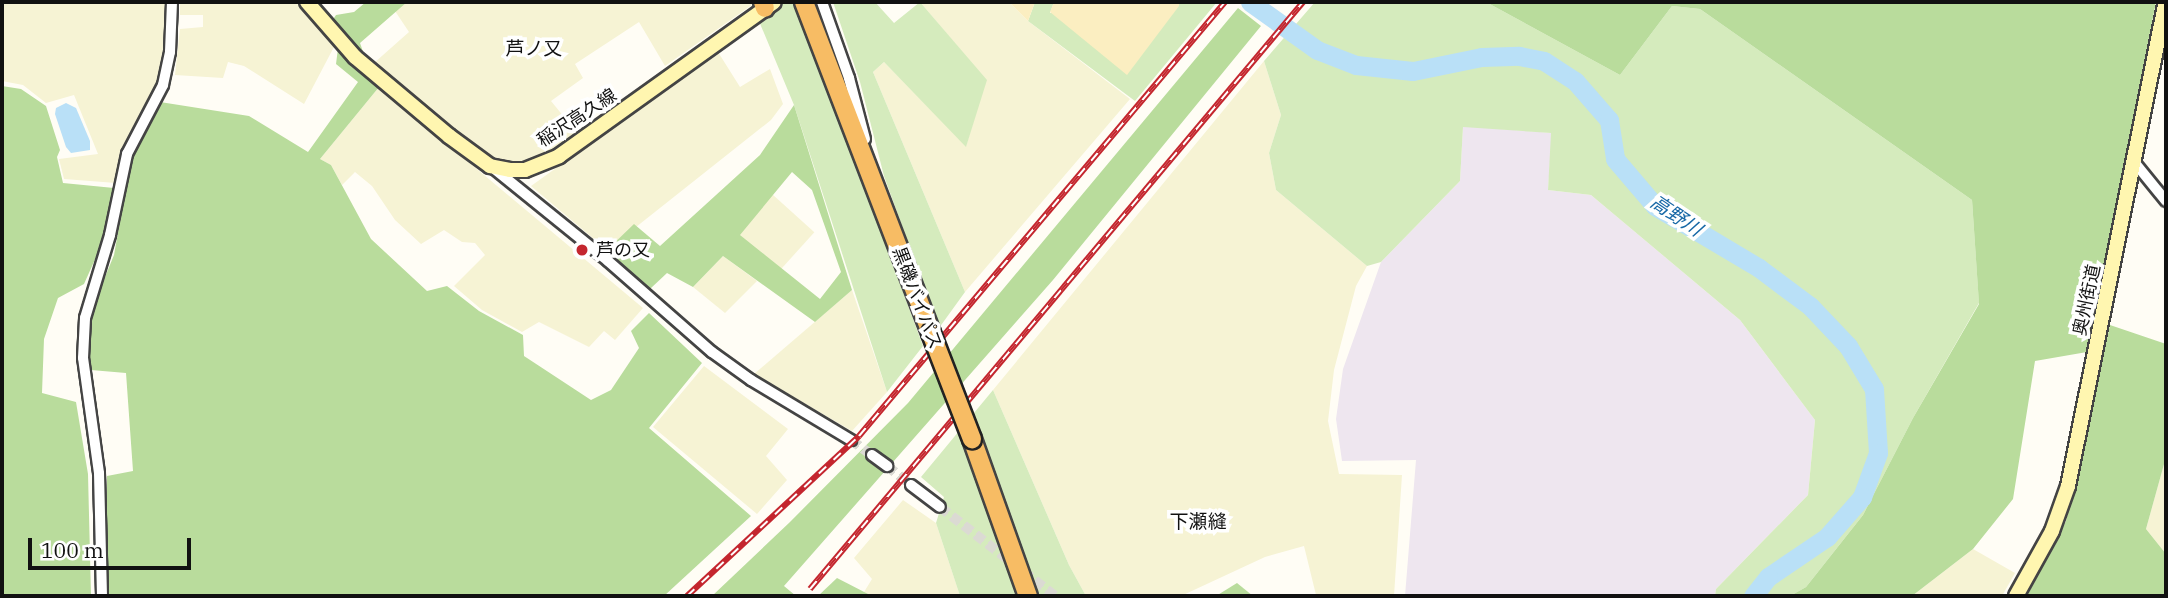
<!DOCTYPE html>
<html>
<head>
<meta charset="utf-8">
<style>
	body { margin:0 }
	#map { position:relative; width:2168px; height:598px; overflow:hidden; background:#fffdf5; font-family:"IBM Plex Serif","Noto Sans JP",serif }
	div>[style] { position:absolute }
	.industrial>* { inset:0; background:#eee6ef }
	.farmland>* { inset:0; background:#f6f3d4; transform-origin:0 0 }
	.green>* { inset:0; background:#d5ebbd }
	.forest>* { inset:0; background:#b9dc9c }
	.sand>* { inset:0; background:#fbeec1 }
	.water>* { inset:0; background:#b9e0f7 }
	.river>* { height:19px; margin:-9.5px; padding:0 9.5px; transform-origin:9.5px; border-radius:9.5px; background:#b9e0f7 }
	.minor-tunnel>* { height:10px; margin-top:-5px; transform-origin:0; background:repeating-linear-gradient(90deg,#dbdad3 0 10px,transparent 0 15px) }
	.roads { filter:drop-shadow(2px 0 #444) drop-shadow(-2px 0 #444) drop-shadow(0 2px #444) drop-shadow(0 -2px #444) }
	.minor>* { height:10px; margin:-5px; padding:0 5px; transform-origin:5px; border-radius:5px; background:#fff }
	.secondary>* { height:14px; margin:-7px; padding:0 7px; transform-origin:7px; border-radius:7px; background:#fff6b0 }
	.trunk>* { height:18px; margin:-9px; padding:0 9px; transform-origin:9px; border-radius:9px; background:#f7bc64 }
	.rail>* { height:6px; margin-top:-3px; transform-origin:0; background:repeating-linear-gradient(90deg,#fff 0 10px,#c4262e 0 20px); box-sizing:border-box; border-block:2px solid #c4262e }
	.bridges { filter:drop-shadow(2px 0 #222) drop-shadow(-2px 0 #222) drop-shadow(0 2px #222) drop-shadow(0 -2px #222) }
	.trunk-bridge>* { height:18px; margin:-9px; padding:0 9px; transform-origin:9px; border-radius:9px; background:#f7bc64 }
	.dots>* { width:19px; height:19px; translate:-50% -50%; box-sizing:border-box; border:4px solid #fff; border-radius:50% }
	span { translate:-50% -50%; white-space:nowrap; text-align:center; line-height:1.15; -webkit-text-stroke:7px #fff; paint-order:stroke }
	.street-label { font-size:18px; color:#111 }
	.poi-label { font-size:18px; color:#111 }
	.left { translate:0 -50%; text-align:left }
	.neighbourhood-label { font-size:19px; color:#111 }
	.water-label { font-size:19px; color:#1768a6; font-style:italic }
	.frame { position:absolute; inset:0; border:4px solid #111; pointer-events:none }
	.scale { position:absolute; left:28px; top:538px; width:163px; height:32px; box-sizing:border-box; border:4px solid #111; border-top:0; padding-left:9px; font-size:21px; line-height:24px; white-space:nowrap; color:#111; -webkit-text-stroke:5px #fff; paint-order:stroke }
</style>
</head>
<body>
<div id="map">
	<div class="industrial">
		<div style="clip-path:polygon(1463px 126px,1552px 133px,1548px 190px,1591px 195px,1740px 320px,1815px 420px,1808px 495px,1716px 589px,1715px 596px,1405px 596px,1416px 460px,1342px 461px,1336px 419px,1343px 369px,1381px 262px,1460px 181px)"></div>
	</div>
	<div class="farmland">
		<div style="clip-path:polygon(2px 2px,167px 2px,164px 65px,158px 87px,116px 183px,64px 179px,59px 159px,98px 154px,74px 95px,46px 103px,23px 85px,2px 81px)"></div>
		<div style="clip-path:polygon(180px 2px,300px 2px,335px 45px,304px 104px,244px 66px,228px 62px,223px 78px,175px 75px,180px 29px,203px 27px,203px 15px,180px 15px)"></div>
		<div style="clip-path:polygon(407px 2px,751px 2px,752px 5px,665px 66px,639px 22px,575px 64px,583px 78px,551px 101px,578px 134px,540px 157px,519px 162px,491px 158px,374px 63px,409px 32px,395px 11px)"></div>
		<div style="clip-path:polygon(920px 2px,1009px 2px,1028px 21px,1130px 99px,965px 292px,873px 72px,884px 62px,966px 146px,986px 80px)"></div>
		<div style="clip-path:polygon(718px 52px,740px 87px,770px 69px,783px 104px,771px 120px,607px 250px,531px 186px)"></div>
		<div style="clip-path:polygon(1264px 61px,1281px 115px,1269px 153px,1276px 190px,1367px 266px,1356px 286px,1334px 370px,1328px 421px,1339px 474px,1402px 475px,1394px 596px,1316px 595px,1304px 546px,1265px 557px,1181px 596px,1086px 596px,1069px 565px,993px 390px)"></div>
		<div style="clip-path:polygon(379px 87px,643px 308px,615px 340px,604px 331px,589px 347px,539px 322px,522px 332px,482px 310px,454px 286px,485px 255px,475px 243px,462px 242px,444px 230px,421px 244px,395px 220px,372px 186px,355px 172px,342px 185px,331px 165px,320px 159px)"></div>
		<div style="left:772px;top:194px;width:57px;height:52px;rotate:42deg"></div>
		<div style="clip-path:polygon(723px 256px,757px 281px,725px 313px,693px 287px)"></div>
		<div style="clip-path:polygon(852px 290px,887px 392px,852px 431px,754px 374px)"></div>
		<div style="clip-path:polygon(704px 366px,788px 429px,766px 456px,787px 480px,757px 514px,653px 427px)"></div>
		<div style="clip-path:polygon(2166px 457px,2166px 554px,2146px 529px)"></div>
		<div style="clip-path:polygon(903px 500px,936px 523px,960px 596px,872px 596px,864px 592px,872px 579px,854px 558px)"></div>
		<div style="clip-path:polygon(1973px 549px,2015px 573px,2002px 596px,1912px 596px)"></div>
	</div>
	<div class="green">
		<div style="clip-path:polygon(751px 2px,796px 2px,923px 346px,887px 392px,794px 105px)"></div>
		<div style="clip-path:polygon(833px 2px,875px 2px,894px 23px,920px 2px,987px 80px,966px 147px,884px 62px,873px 72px,965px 292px,939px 328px,884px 176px,860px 82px)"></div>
		<div style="clip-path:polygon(1035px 2px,1054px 2px,1050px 13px,1179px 6px,1179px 2px,1217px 2px,1135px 101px,1028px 21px)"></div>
		<div style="clip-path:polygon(1315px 2px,1486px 2px,1620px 75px,1672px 6px,1700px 9px,1972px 200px,1979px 303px,1913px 418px,1863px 515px,1806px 587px,1790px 596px,1715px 596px,1716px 589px,1808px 495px,1815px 420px,1740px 320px,1591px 195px,1548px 190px,1551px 133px,1463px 127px,1460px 181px,1381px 262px,1367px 266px,1276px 190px,1269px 153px,1281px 115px,1264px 61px)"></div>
		<div style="clip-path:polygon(993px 390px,1069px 565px,1086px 596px,960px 596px,936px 523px,944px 497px,921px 477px)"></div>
	</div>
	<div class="forest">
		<div style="clip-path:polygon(366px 2px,407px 2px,360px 43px,373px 81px,379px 87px,320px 159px,331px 165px,371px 239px,427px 291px,447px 286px,479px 311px,523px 335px,524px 356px,591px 400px,611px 390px,639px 348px,631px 331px,649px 313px,702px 363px,649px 428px,751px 516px,664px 596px,107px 596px,107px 476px,133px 471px,126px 373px,91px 370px,88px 334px,94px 304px,114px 255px,132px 154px,160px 102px,249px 116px,308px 152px,358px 82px,336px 64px,340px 33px,332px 21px,336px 15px,354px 12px)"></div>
		<div style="clip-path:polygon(1486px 2px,2156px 2px,2087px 352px,2035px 361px,2013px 499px,1973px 549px,1912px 596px,1790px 596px,1806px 587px,1863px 515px,1913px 418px,1979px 304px,1972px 200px,1700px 9px,1672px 6px,1620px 75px)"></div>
		<div style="clip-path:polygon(1238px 8px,1261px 26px,1053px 280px,784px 586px,796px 596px,712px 596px,790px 522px,908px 403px)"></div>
		<div style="clip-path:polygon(2px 86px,21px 89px,46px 106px,60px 150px,57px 157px,63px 183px,114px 188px,101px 246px,84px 284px,58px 298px,44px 339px,42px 393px,76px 402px,88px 474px,91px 596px,2px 596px)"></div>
		<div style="clip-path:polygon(evenodd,794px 105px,852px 290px,815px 322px,723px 256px,693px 287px,667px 273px,650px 289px,607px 250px,634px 224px,660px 246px,760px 155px,794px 105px,792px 172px,812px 190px,841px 272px,820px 299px,740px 235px,792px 172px)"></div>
		<div style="clip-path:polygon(2110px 325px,2166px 344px,2166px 457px,2146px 529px,2166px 554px,2166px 596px,2027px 596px,2066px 521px)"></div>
		<div style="clip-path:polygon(837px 578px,872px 596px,818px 596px)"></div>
		<div style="clip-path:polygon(1237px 583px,1253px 596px,1216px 596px)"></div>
	</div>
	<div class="sand">
		<div style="clip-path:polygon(1009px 2px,1035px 2px,1028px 21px)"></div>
		<div style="clip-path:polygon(1054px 2px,1179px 2px,1179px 6px,1127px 75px,1050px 12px)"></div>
	</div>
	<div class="water">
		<div style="clip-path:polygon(66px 103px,76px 108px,90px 141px,90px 150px,71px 153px,66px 147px,55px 114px,56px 108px)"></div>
	</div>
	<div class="river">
		<div style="left:1250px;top:2px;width:82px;rotate:35.6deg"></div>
		<div style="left:1317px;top:50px;width:42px;rotate:21deg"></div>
		<div style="left:1356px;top:65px;width:57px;rotate:6deg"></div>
		<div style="left:1413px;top:71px;width:70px;rotate:-11.5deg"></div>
		<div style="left:1482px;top:57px;width:37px;rotate:-2deg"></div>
		<div style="left:1519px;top:56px;width:25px;rotate:11deg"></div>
		<div style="left:1544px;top:61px;width:37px;rotate:33deg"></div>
		<div style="left:1575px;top:81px;width:52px;rotate:48.9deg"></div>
		<div style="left:1609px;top:120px;width:39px;rotate:81deg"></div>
		<div style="left:1615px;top:159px;width:62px;rotate:49.6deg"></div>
		<div style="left:1655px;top:206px;width:121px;rotate:30.8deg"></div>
		<div style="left:1759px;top:268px;width:64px;rotate:36.7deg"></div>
		<div style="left:1810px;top:306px;width:55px;rotate:46.5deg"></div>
		<div style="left:1848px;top:346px;width:50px;rotate:58.8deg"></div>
		<div style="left:1874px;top:389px;width:64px;rotate:86.4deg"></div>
		<div style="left:1878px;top:453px;width:47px;rotate:110deg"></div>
		<div style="left:1862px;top:497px;width:53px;rotate:131.2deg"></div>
		<div style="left:1827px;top:537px;width:71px;rotate:145.9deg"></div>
		<div style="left:1768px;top:577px;width:24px;rotate:128deg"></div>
	</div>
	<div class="minor-tunnel">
		<div style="left:851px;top:440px;width:26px;rotate:36deg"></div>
		<div style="left:887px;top:466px;width:31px;rotate:38deg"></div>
		<div style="left:940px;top:507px;width:145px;rotate:37.7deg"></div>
	</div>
	<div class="roads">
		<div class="minor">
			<div style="left:822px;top:2px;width:81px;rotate:70.4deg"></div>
			<div style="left:849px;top:78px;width:63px;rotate:75.3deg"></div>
			<div style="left:2135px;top:163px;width:49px;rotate:50.8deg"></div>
			<div style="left:492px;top:167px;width:149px;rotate:39deg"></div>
			<div style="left:608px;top:261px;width:138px;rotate:41.2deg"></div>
			<div style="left:712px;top:352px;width:48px;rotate:35.7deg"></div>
			<div style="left:751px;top:380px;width:117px;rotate:31deg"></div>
			<div style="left:872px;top:455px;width:19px;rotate:36deg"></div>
			<div style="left:911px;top:485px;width:36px;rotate:37deg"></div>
			<div style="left:102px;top:596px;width:123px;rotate:-91.4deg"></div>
			<div style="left:99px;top:473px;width:116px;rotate:-97.9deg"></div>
			<div style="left:83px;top:358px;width:40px;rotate:-87.1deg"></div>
			<div style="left:85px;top:318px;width:87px;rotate:-73.2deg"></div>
			<div style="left:110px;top:235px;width:83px;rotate:-78.1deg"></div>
			<div style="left:127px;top:154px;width:78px;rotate:-62.4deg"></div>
			<div style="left:163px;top:85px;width:34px;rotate:-78deg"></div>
			<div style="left:170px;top:52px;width:50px;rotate:-87.7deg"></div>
		</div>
		<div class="secondary">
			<div style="left:307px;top:2px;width:73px;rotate:48.9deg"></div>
			<div style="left:355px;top:57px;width:123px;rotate:40deg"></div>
			<div style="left:449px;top:136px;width:51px;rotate:36.2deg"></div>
			<div style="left:490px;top:166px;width:20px;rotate:11deg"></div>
			<div style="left:510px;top:170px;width:15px"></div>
			<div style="left:525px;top:170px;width:37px;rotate:-22deg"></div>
			<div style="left:559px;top:156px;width:264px;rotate:-35.6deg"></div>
			<div style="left:2016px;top:596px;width:74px;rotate:-61deg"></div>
			<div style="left:2052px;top:531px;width:48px;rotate:-70.4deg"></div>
			<div style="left:2068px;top:486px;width:494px;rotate:-78.6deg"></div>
		</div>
		<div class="trunk">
			<div style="left:763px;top:2px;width:6px;rotate:72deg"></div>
			<div style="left:804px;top:2px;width:355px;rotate:69deg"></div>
			<div style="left:972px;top:439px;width:167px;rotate:70.4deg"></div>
		</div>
	</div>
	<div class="rail">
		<div style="left:810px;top:589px;width:767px;rotate:-49.97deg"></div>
		<div style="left:687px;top:596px;width:235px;rotate:-42.9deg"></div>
		<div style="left:859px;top:436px;width:568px;rotate:-49.86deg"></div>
	</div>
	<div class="bridges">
		<div class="trunk-bridge">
			<div style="left:931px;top:333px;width:114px;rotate:68.9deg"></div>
		</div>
	</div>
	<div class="dots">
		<div style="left:582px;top:250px;background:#c4262e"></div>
	</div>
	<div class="street-label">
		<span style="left:577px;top:118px;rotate:-33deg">稲沢高久線</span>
		<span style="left:917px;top:298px;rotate:69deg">黒磯バイパス</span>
		<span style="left:2087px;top:300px;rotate:-78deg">奥州街道</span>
	</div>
	<div class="poi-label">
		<span class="left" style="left:596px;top:250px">芦の又</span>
	</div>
	<div class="neighbourhood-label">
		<span style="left:534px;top:49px">芦ノ又</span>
		<span style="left:1198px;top:522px">下瀬縫</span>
	</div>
	<div class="water-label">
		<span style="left:1676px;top:216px;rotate:34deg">高野川</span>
	</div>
	<div class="frame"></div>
	<div class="scale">100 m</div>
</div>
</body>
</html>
